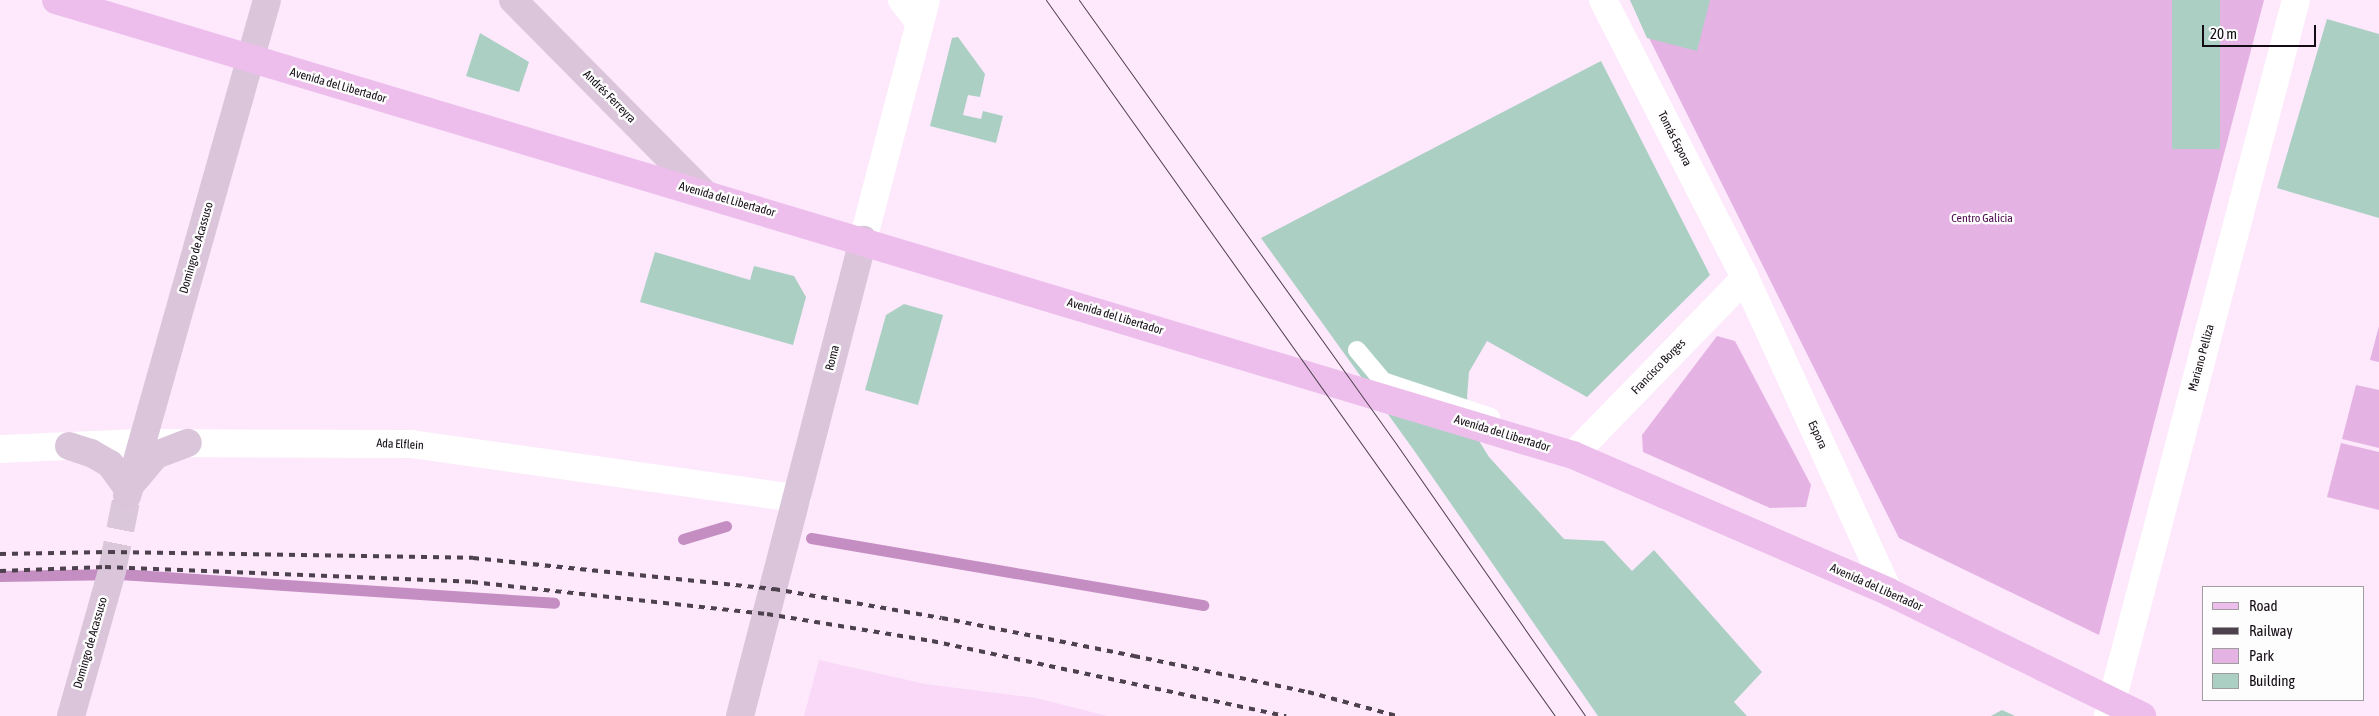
<!DOCTYPE html>
<html>
<head>
<meta charset="utf-8">
<style>
	body { margin:0 }
	#map { position:relative; width:2379px; height:716px; overflow:hidden; background:#fde8fc; font-family:"Asap Condensed",sans-serif }
	div>[style] { position:absolute }
	.built>* { inset:0; background:#f9d9f7 }
	.green>* { inset:0; background:#e5b3e3 }
	.stream>* { height:11px; margin:-5.5px; padding:0 5.5px; transform-origin:5.5px; border-radius:5.5px; background:#c58ec3 }
	.building>* { inset:0; background:#abd0c3; transform-origin:0 0 }
	.secondary-tunnel>* { height:28px; margin-top:-14px; transform-origin:0; background:repeating-linear-gradient(90deg,#dac7d9 0 28px,transparent 0 42px) }
	.lane>* { height:18px; margin:-9px; padding:0 9px; transform-origin:9px; border-radius:9px; background:#fff }
	.street>* { height:28px; margin:-14px; padding:0 14px; transform-origin:14px; border-radius:14px; background:#fff }
	.secondary>* { height:28px; margin:-14px; padding:0 14px; transform-origin:14px; border-radius:14px; background:#dbc5db }
	.primary>* { height:28px; margin:-14px; padding:0 14px; transform-origin:14px; border-radius:14px; background:#edbeec }
	.tram>* { height:1px; margin:-0.5px; padding:0 0.5px; transform-origin:0.5px; border-radius:0.5px; background:#4c414c }
	.rail>* { height:4px; margin-top:-2px; transform-origin:0; background:repeating-linear-gradient(90deg,#4c414c 0 6px,transparent 0 12px) }
	span { translate:-50% -50%; white-space:nowrap; text-align:center; line-height:1.15; -webkit-text-stroke:5px #fdfdfd; paint-order:stroke }
	.street-label { font-size:12px; color:#140c14 }
	.park-label { font-size:12px; color:#4d094e }
	.legend { position:absolute; left:2202px; top:586px; width:162px; height:115px; box-sizing:border-box; background:#fdfdfd; border:1px solid #a09da0; margin:0; padding:6px 9px; list-style:none; font-size:15px; color:#140c14 }
	.legend li { display:flex; align-items:center; gap:10px; height:25px }
	.legend b { width:25px; border:1px solid #a09da0 }
	.scale { position:absolute; left:2202px; top:25px; width:114px; height:22px; box-sizing:border-box; border:2px solid #140c14; border-top:0; padding-left:6px; font-size:15px; line-height:18px; white-space:nowrap; color:#140c14; -webkit-text-stroke:4px #fdfdfd; paint-order:stroke }
</style>
</head>
<body>
<div id="map">
	<div class="built">
		<div style="clip-path:polygon(819px 660px,925px 684px,1036px 698px,1107px 716px,804px 716px)"></div>
	</div>
	<div class="green">
		<div style="clip-path:polygon(1630px 0,2264px 0,2099px 635px,1899px 538px)"></div>
		<div style="clip-path:polygon(2379px 326px,2379px 362px,2370px 360px)"></div>
		<div style="clip-path:polygon(1717px 336px,1735px 341px,1811px 485px,1806px 507px,1770px 508px,1643px 452px,1642px 435px)"></div>
		<div style="clip-path:polygon(2356px 385px,2379px 390px,2379px 448px,2342px 439px)"></div>
		<div style="clip-path:polygon(2341px 443px,2379px 452px,2379px 510px,2327px 497px)"></div>
	</div>
	<div class="stream">
		<div style="left:811px;top:538px;width:398px;rotate:9.7deg"></div>
		<div style="left:683px;top:539px;width:45px;rotate:-16.8deg"></div>
		<div style="left:0;top:576px;width:120px;rotate:-1deg"></div>
		<div style="left:120px;top:574px;width:435px;rotate:3.8deg"></div>
	</div>
	<div class="building">
		<div style="clip-path:polygon(1630px 0,1710px 0,1697px 51px,1647px 38px)"></div>
		<div style="left:2172px;top:0;width:48px;height:149px"></div>
		<div style="clip-path:polygon(2327px 19px,2379px 34px,2379px 218px,2277px 188px)"></div>
		<div style="clip-path:polygon(480px 33px,529px 62px,519px 92px,466px 76px)"></div>
		<div style="clip-path:polygon(958px 37px,985px 74px,980px 97px,968px 95px,963px 115px,981px 119px,983px 111px,1003px 116px,996px 143px,930px 126px,952px 38px)"></div>
		<div style="clip-path:polygon(1601px 61px,1710px 275px,1587px 397px,1487px 341px,1469px 372px,1467px 397px,1470px 415px,1479px 441px,1489px 457px,1564px 539px,1604px 541px,1632px 571px,1654px 550px,1762px 672px,1734px 702px,1747px 716px,1598px 716px,1413px 449px,1261px 238px)"></div>
		<div style="clip-path:polygon(655px 252px,750px 280px,754px 266px,794px 276px,806px 297px,793px 345px,640px 302px)"></div>
		<div style="clip-path:polygon(904px 304px,943px 315px,918px 405px,865px 390px,886px 315px)"></div>
		<div style="clip-path:polygon(2002px 710px,2015px 716px,1991px 716px)"></div>
	</div>
	<div class="secondary-tunnel">
		<div style="left:112px;top:571px;width:76px;rotate:-78.7deg"></div>
	</div>
	<div class="lane">
		<div style="left:1357px;top:350px;width:40px;rotate:50deg"></div>
		<div style="left:1383px;top:381px;width:114px;rotate:18.4deg"></div>
	</div>
	<div class="street">
		<div style="left:902px;top:0;width:29px;rotate:52deg"></div>
		<div style="left:1603px;top:0;width:312px;rotate:62.9deg"></div>
		<div style="left:1745px;top:278px;width:345px;rotate:65.4deg"></div>
		<div style="left:863px;top:240px;width:248px;rotate:-75.3deg"></div>
		<div style="left:0;top:449px;width:140px;rotate:-2.5deg"></div>
		<div style="left:140px;top:443px;width:271px;rotate:0.2deg"></div>
		<div style="left:411px;top:444px;width:390px;rotate:8deg"></div>
		<div style="left:1573px;top:455px;width:247px;rotate:-45.8deg"></div>
		<div style="left:2108px;top:716px;width:740px;rotate:-75.29deg"></div>
	</div>
	<div class="secondary">
		<div style="left:513px;top:0;width:273px;rotate:45.3deg"></div>
		<div style="left:69px;top:446px;width:23px;rotate:18deg"></div>
		<div style="left:91px;top:453px;width:22px;rotate:30deg"></div>
		<div style="left:110px;top:464px;width:32px;rotate:54deg"></div>
		<div style="left:133px;top:482px;width:35px;rotate:-50deg"></div>
		<div style="left:156px;top:455px;width:34px;rotate:-21deg"></div>
		<div style="left:127px;top:496px;width:515px;rotate:-74.24deg"></div>
		<div style="left:71px;top:716px;width:151px;rotate:-74.2deg"></div>
		<div style="left:740px;top:716px;width:492px;rotate:-75.5deg"></div>
	</div>
	<div class="primary">
		<div style="left:56px;top:0;width:1584px;rotate:16.7deg"></div>
		<div style="left:1573px;top:455px;width:344px;rotate:23.4deg"></div>
		<div style="left:1889px;top:592px;width:282px;rotate:26.1deg"></div>
	</div>
	<div class="tram">
		<div style="left:1046px;top:0;width:878px;rotate:54.59deg"></div>
		<div style="left:1079px;top:0;width:547px;rotate:54.45deg"></div>
		<div style="left:1397px;top:445px;width:330px;rotate:55.2deg"></div>
	</div>
	<div class="rail">
		<div style="left:0;top:554px;width:109px;rotate:-1.1deg"></div>
		<div style="left:109px;top:552px;width:364px;rotate:0.9deg"></div>
		<div style="left:473px;top:558px;width:303px;rotate:5.9deg"></div>
		<div style="left:774px;top:589px;width:170px;rotate:9.8deg"></div>
		<div style="left:942px;top:618px;width:196px;rotate:11.2deg"></div>
		<div style="left:1134px;top:656px;width:178px;rotate:11.7deg"></div>
		<div style="left:1308px;top:692px;width:92px;rotate:15.1deg"></div>
		<div style="left:0;top:571px;width:105px;rotate:-2.2deg"></div>
		<div style="left:105px;top:567px;width:367px;rotate:2.3deg"></div>
		<div style="left:472px;top:582px;width:297px;rotate:6.2deg"></div>
		<div style="left:767px;top:614px;width:167px;rotate:9.3deg"></div>
		<div style="left:932px;top:641px;width:362px;rotate:12deg"></div>
	</div>
	<div class="street-label">
		<span style="left:338px;top:86px;rotate:16deg">Avenida del Libertador</span>
		<span style="left:609px;top:97px;rotate:45deg">Andrés Ferreyra</span>
		<span style="left:1674px;top:139px;rotate:63deg">Tomás Espora</span>
		<span style="left:727px;top:200px;rotate:16deg">Avenida del Libertador</span>
		<span style="left:197px;top:248px;rotate:-74deg">Domingo de Acassuso</span>
		<span style="left:1115px;top:317px;rotate:17deg">Avenida del Libertador</span>
		<span style="left:833px;top:358px;rotate:-76deg">Roma</span>
		<span style="left:2202px;top:358px;rotate:-75deg">Mariano Pelliza</span>
		<span style="left:1659px;top:367px;rotate:-46deg">Francisco Borges</span>
		<span style="left:1502px;top:434px;rotate:17deg">Avenida del Libertador</span>
		<span style="left:1817px;top:435px;rotate:65deg">Espora</span>
		<span style="left:400px;top:445px;rotate:3deg">Ada Elflein</span>
		<span style="left:1876px;top:588px;rotate:24deg">Avenida del Libertador</span>
		<span style="left:91px;top:643px;rotate:-74deg">Domingo de Acassuso</span>
	</div>
	<div class="park-label">
		<span style="left:1982px;top:219px">Centro Galicia</span>
	</div>
	<ul class="legend">
	<li><b style="height:6px;background:#edbeec"></b>Road</li>
	<li><b style="height:6px;background:#4c414c"></b>Railway</li>
	<li><b style="height:14px;background:#e5b3e3"></b>Park</li>
	<li><b style="height:14px;background:#abd0c3"></b>Building</li>
	</ul>
	<div class="scale">20 m</div>
</div>
</body>
</html>
